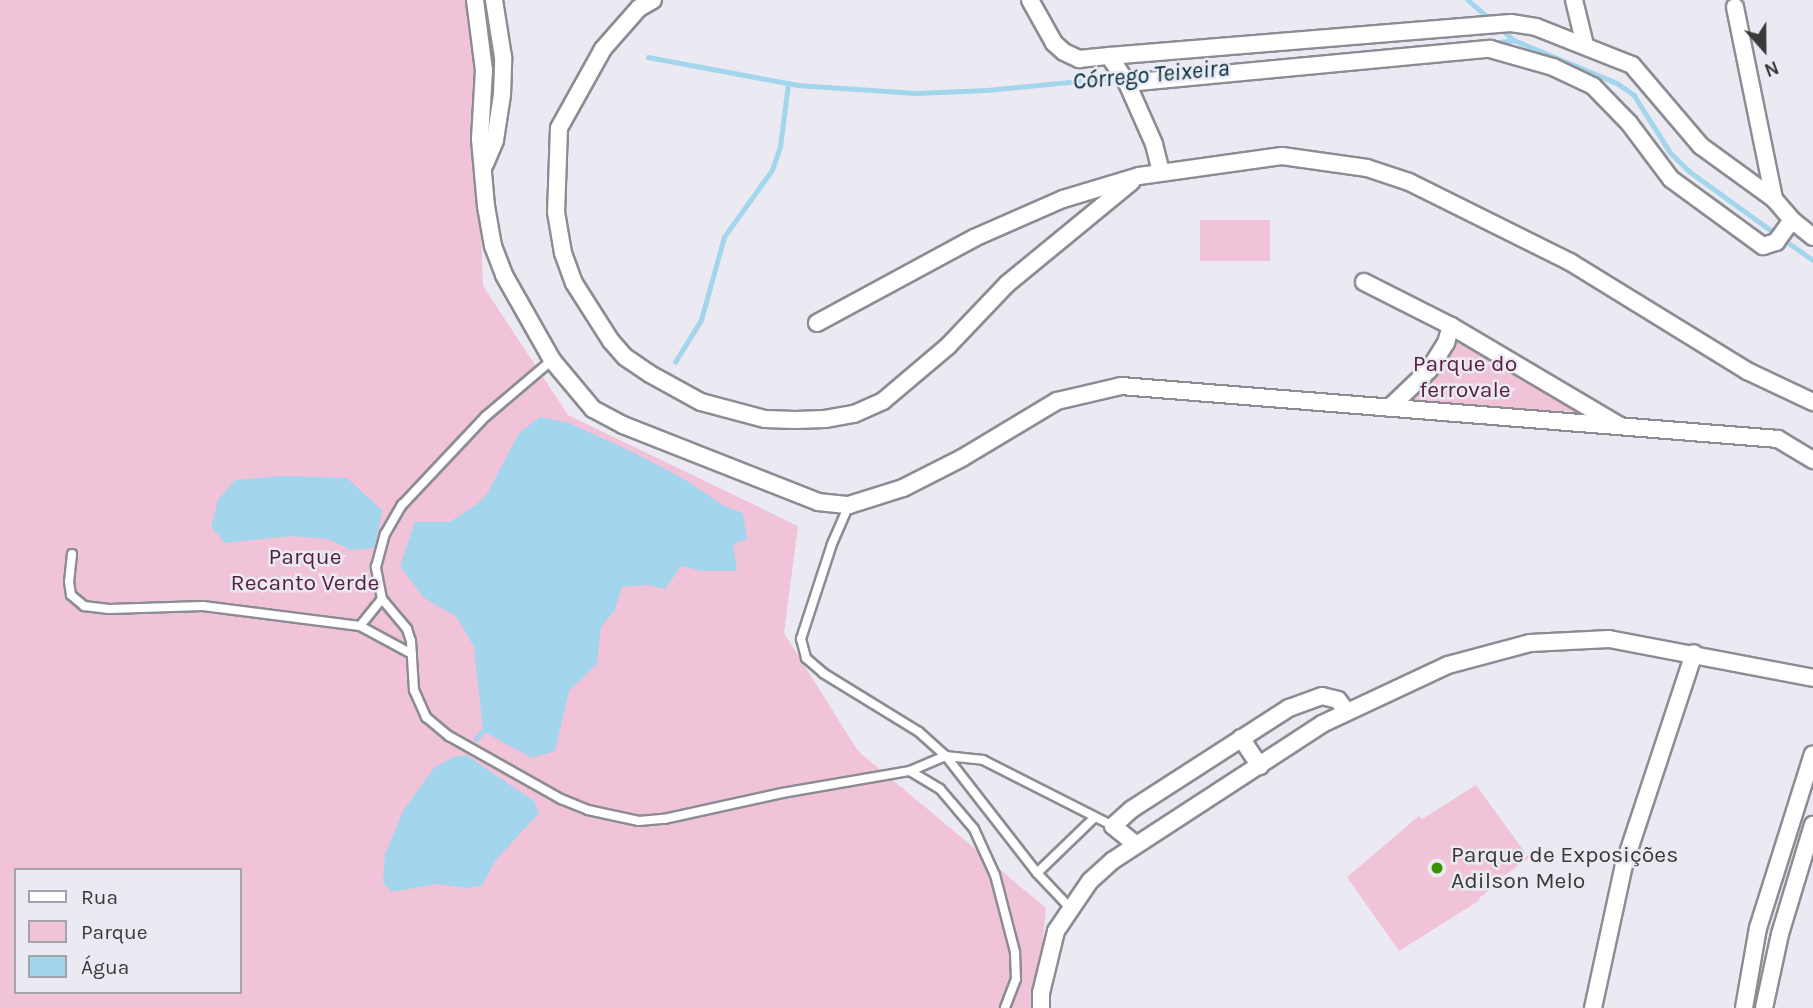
<!DOCTYPE html>
<html>
<head>
<meta charset="utf-8">
<style>
	body { margin:0 }
	#map { position:relative; width:1813px; height:1008px; overflow:hidden; background:#ebeaf2; font-family:Karla,sans-serif }
	div>[style] { position:absolute }
	.green>* { inset:0; background:#f0c3d8; transform-origin:0 0 }
	.water>* { inset:0; background:#a3d5ed }
	.stream>* { height:4.5px; margin:-2.25px; padding:0 2.25px; transform-origin:2.25px; border-radius:2.25px; background:#a3d5ed }
	.roads { filter:drop-shadow(2px 0 #8c8c93) drop-shadow(-2px 0 #8c8c93) drop-shadow(0 2px #8c8c93) drop-shadow(0 -2px #8c8c93) }
	.lane>* { height:8px; margin:-4px; padding:0 4px; transform-origin:4px; border-radius:4px; background:#fff }
	.street>* { height:16px; margin:-8px; padding:0 8px; transform-origin:8px; border-radius:8px; background:#fff }
	.dots>* { width:19px; height:19px; translate:-50% -50%; box-sizing:border-box; border:4px solid #ebeaf2; border-radius:50% }
	span { translate:-50% -50%; white-space:nowrap; text-align:center; line-height:1.15; -webkit-text-stroke:5px #ebeaf2; paint-order:stroke }
	.park-label { font-size:23px; color:#551e3d }
	.poi-label { font-size:23px; color:#39393c }
	.left { translate:0 -50%; text-align:left }
	.water-label { font-size:24px; color:#002e3f; font-style:italic }
	.legend { position:absolute; left:14px; top:868px; width:228px; height:126px; box-sizing:border-box; background:#ebeaf2; border:2px solid #a4a3a9; margin:0; padding:9px 12px; list-style:none; font-size:21px; color:#39393c }
	.legend li { display:flex; align-items:center; gap:14px; height:35px }
	.legend b { width:35px; border:2px solid #a4a3a9 }
	.north { position:absolute; left:1729px; top:14px; width:70px; height:70px; -webkit-text-stroke:5px #ebeaf2; paint-order:stroke; rotate:159deg; font-size:19px; font-weight:700; line-height:28px; text-align:center; color:#39393c }
	.north::after { content:''; display:block; margin:auto; width:24px; height:32px; background:#39393c; clip-path:polygon(50% 0,100% 100%,50% 72%,0 100%) }
</style>
</head>
<body>
<div id="map">
	<div class="green">
		<div style="clip-path:polygon(evenodd,0 0,473px 0,483px 286px,568px 415px,798px 526px,784px 633px,858px 751px,1046px 908px,1036px 1008px,0 1008px,0 0,16px 870px,240px 870px,240px 992px,16px 992px,16px 870px)"></div>
		<div style="left:1200px;top:220px;width:70px;height:41px"></div>
		<div style="clip-path:polygon(1458px 338px,1584px 412px,1405px 404px)"></div>
		<div style="clip-path:polygon(1476px 785px,1529px 858px,1502px 877px,1503px 880px,1479px 898px,1480px 900px,1399px 951px,1347px 877px,1419px 816px,1422px 819px)"></div>
	</div>
	<div class="water">
		<div style="clip-path:polygon(540px 417px,569px 423px,630px 451px,684px 479px,724px 506px,743px 513px,747px 539px,733px 544px,737px 571px,701px 571px,681px 566px,665px 589px,648px 585px,622px 587px,615px 610px,601px 627px,597px 664px,569px 691px,555px 751px,532px 758px,483px 731px,474px 647px,457px 617px,424px 598px,400px 566px,415px 522px,450px 522px,477px 504px,487px 494px,519px 433px)"></div>
		<div style="clip-path:polygon(283px 476px,347px 478px,382px 510px,375px 548px,351px 550px,328px 539px,291px 536px,225px 543px,211px 527px,218px 500px,235px 480px)"></div>
		<div style="clip-path:polygon(466px 755px,534px 801px,539px 813px,495px 861px,482px 885px,467px 888px,437px 884px,392px 892px,383px 883px,385px 854px,403px 811px,434px 768px,453px 757px)"></div>
	</div>
	<div class="stream">
		<div style="left:1468px;top:0;width:30px;rotate:41deg"></div>
		<div style="left:1500px;top:28px;width:18px;rotate:41deg"></div>
		<div style="left:1514px;top:40px;width:112px;rotate:22.7deg"></div>
		<div style="left:1617px;top:83px;width:21px;rotate:35deg"></div>
		<div style="left:1634px;top:95px;width:67px;rotate:57.7deg"></div>
		<div style="left:1670px;top:152px;width:27px;rotate:45deg"></div>
		<div style="left:1689px;top:171px;width:107px;rotate:35.9deg"></div>
		<div style="left:1491px;top:43px;width:23px;rotate:-7deg"></div>
		<div style="left:648px;top:57px;width:152px;rotate:10.6deg"></div>
		<div style="left:797px;top:85px;width:118px;rotate:3.9deg"></div>
		<div style="left:915px;top:93px;width:72px;rotate:-2.4deg"></div>
		<div style="left:987px;top:90px;width:134px;rotate:-5.6deg"></div>
		<div style="left:1783px;top:239px;width:37px;rotate:35deg"></div>
		<div style="left:675px;top:362px;width:49px;rotate:-58.2deg"></div>
		<div style="left:701px;top:320px;width:86px;rotate:-74.5deg"></div>
		<div style="left:724px;top:237px;width:82px;rotate:-54.4deg"></div>
		<div style="left:772px;top:170px;width:24px;rotate:-71deg"></div>
		<div style="left:780px;top:147px;width:64px;rotate:-82.8deg"></div>
		<div style="left:476px;top:739px;width:11px;rotate:-49deg"></div>
	</div>
	<div class="roads">
		<div class="lane">
			<div style="left:849px;top:505px;width:43px;rotate:113.6deg"></div>
			<div style="left:832px;top:544px;width:100px;rotate:108.1deg"></div>
			<div style="left:801px;top:639px;width:20px;rotate:75deg"></div>
			<div style="left:806px;top:658px;width:23px;rotate:41deg"></div>
			<div style="left:823px;top:673px;width:113px;rotate:31.6deg"></div>
			<div style="left:919px;top:732px;width:36px;rotate:42deg"></div>
			<div style="left:946px;top:756px;width:148px;rotate:52.1deg"></div>
			<div style="left:1037px;top:873px;width:50px;rotate:46.6deg"></div>
			<div style="left:72px;top:554px;width:28px;rotate:96deg"></div>
			<div style="left:69px;top:582px;width:13px;rotate:81deg"></div>
			<div style="left:71px;top:595px;width:17px;rotate:40deg"></div>
			<div style="left:84px;top:606px;width:25px;rotate:7deg"></div>
			<div style="left:109px;top:609px;width:94px;rotate:-1.8deg"></div>
			<div style="left:203px;top:606px;width:158px;rotate:7.3deg"></div>
			<div style="left:360px;top:626px;width:35px;rotate:-51deg"></div>
			<div style="left:382px;top:599px;width:33px;rotate:-101deg"></div>
			<div style="left:376px;top:567px;width:34px;rotate:-75deg"></div>
			<div style="left:385px;top:534px;width:34px;rotate:-60deg"></div>
			<div style="left:402px;top:505px;width:122px;rotate:-46.7deg"></div>
			<div style="left:486px;top:416px;width:87px;rotate:-40.3deg"></div>
			<div style="left:382px;top:599px;width:39px;rotate:50deg"></div>
			<div style="left:407px;top:629px;width:13px;rotate:72deg"></div>
			<div style="left:411px;top:641px;width:49px;rotate:86.5deg"></div>
			<div style="left:414px;top:690px;width:30px;rotate:66deg"></div>
			<div style="left:426px;top:717px;width:30px;rotate:40deg"></div>
			<div style="left:449px;top:736px;width:129px;rotate:29.4deg"></div>
			<div style="left:561px;top:799px;width:29px;rotate:22deg"></div>
			<div style="left:588px;top:810px;width:52px;rotate:12.2deg"></div>
			<div style="left:639px;top:821px;width:25px;rotate:-5deg"></div>
			<div style="left:664px;top:819px;width:121px;rotate:-12.4deg"></div>
			<div style="left:782px;top:793px;width:130px;rotate:-9.8deg"></div>
			<div style="left:910px;top:771px;width:35px;rotate:31deg"></div>
			<div style="left:940px;top:789px;width:52px;rotate:49.6deg"></div>
			<div style="left:974px;top:829px;width:51px;rotate:65.5deg"></div>
			<div style="left:995px;top:875px;width:80px;rotate:75.4deg"></div>
			<div style="left:1015px;top:952px;width:27px;rotate:88deg"></div>
			<div style="left:1016px;top:979px;width:31px;rotate:111deg"></div>
			<div style="left:360px;top:626px;width:59px;rotate:28.3deg"></div>
			<div style="left:910px;top:771px;width:39px;rotate:-23deg"></div>
			<div style="left:946px;top:756px;width:37px;rotate:6deg"></div>
			<div style="left:983px;top:760px;width:146px;rotate:26.9deg"></div>
			<div style="left:1037px;top:873px;width:79px;rotate:-44deg"></div>
		</div>
		<div class="street">
			<div style="left:475px;top:0;width:71px;rotate:82.7deg"></div>
			<div style="left:484px;top:70px;width:69px;rotate:93.3deg"></div>
			<div style="left:480px;top:139px;width:67px;rotate:84.9deg"></div>
			<div style="left:486px;top:206px;width:41px;rotate:80.1deg"></div>
			<div style="left:493px;top:246px;width:31px;rotate:69deg"></div>
			<div style="left:504px;top:275px;width:98px;rotate:60.5deg"></div>
			<div style="left:552px;top:360px;width:64px;rotate:50.1deg"></div>
			<div style="left:593px;top:409px;width:34px;rotate:28deg"></div>
			<div style="left:623px;top:425px;width:210px;rotate:21.5deg"></div>
			<div style="left:818px;top:502px;width:31px;rotate:6deg"></div>
			<div style="left:849px;top:505px;width:57px;rotate:-17.5deg"></div>
			<div style="left:903px;top:488px;width:66px;rotate:-27deg"></div>
			<div style="left:962px;top:458px;width:111px;rotate:-31deg"></div>
			<div style="left:1057px;top:401px;width:66px;rotate:-13.2deg"></div>
			<div style="left:1121px;top:386px;width:659px;rotate:4.61deg"></div>
			<div style="left:1778px;top:439px;width:41px;rotate:31deg"></div>
			<div style="left:653px;top:0;width:16px;rotate:150deg"></div>
			<div style="left:639px;top:8px;width:55px;rotate:131.3deg"></div>
			<div style="left:603px;top:49px;width:90px;rotate:119.1deg"></div>
			<div style="left:559px;top:128px;width:84px;rotate:92deg"></div>
			<div style="left:556px;top:212px;width:42px;rotate:80.3deg"></div>
			<div style="left:563px;top:253px;width:32px;rotate:70deg"></div>
			<div style="left:574px;top:283px;width:69px;rotate:57.5deg"></div>
			<div style="left:611px;top:341px;width:21px;rotate:49deg"></div>
			<div style="left:625px;top:357px;width:30px;rotate:34deg"></div>
			<div style="left:650px;top:374px;width:58px;rotate:28.8deg"></div>
			<div style="left:701px;top:402px;width:66px;rotate:14.9deg"></div>
			<div style="left:765px;top:419px;width:30px;rotate:2deg"></div>
			<div style="left:795px;top:420px;width:30px;rotate:-2deg"></div>
			<div style="left:825px;top:419px;width:29px;rotate:-10deg"></div>
			<div style="left:854px;top:414px;width:32px;rotate:-24deg"></div>
			<div style="left:883px;top:401px;width:85px;rotate:-40.2deg"></div>
			<div style="left:948px;top:346px;width:86px;rotate:-46.4deg"></div>
			<div style="left:1007px;top:284px;width:161px;rotate:-39.4deg"></div>
			<div style="left:1030px;top:0;width:49px;rotate:60.8deg"></div>
			<div style="left:1054px;top:43px;width:13px;rotate:42deg"></div>
			<div style="left:1064px;top:52px;width:17px;rotate:25deg"></div>
			<div style="left:1079px;top:59px;width:30px;rotate:-6deg"></div>
			<div style="left:1109px;top:56px;width:32px;rotate:56deg"></div>
			<div style="left:1127px;top:83px;width:67px;rotate:66.1deg"></div>
			<div style="left:1154px;top:144px;width:29px;rotate:76deg"></div>
			<div style="left:1574px;top:0;width:46px;rotate:76.3deg"></div>
			<div style="left:1735px;top:7px;width:196px;rotate:78.5deg"></div>
			<div style="left:1109px;top:56px;width:403px;rotate:-4.7deg"></div>
			<div style="left:1511px;top:23px;width:25px;rotate:9deg"></div>
			<div style="left:1536px;top:27px;width:103px;rotate:21.6deg"></div>
			<div style="left:1632px;top:65px;width:106px;rotate:49.6deg"></div>
			<div style="left:1701px;top:146px;width:90px;rotate:36deg"></div>
			<div style="left:1774px;top:199px;width:28px;rotate:49deg"></div>
			<div style="left:1792px;top:220px;width:27px;rotate:39deg"></div>
			<div style="left:1127px;top:83px;width:365px;rotate:-5.4deg"></div>
			<div style="left:1490px;top:49px;width:66px;rotate:15.9deg"></div>
			<div style="left:1553px;top:67px;width:44px;rotate:25.4deg"></div>
			<div style="left:1593px;top:86px;width:52px;rotate:45.8deg"></div>
			<div style="left:1629px;top:123px;width:70px;rotate:53.1deg"></div>
			<div style="left:1671px;top:179px;width:114px;rotate:36.1deg"></div>
			<div style="left:1763px;top:246px;width:14px;rotate:-17deg"></div>
			<div style="left:1776px;top:242px;width:27px;rotate:-54deg"></div>
			<div style="left:485px;top:164px;width:26px;rotate:-67deg"></div>
			<div style="left:495px;top:140px;width:46px;rotate:-81.2deg"></div>
			<div style="left:502px;top:95px;width:38px;rotate:-88deg"></div>
			<div style="left:503px;top:57px;width:58px;rotate:-99deg"></div>
			<div style="left:1364px;top:282px;width:97px;rotate:26.8deg"></div>
			<div style="left:1451px;top:326px;width:193px;rotate:30.6deg"></div>
			<div style="left:817px;top:323px;width:179px;rotate:-28.4deg"></div>
			<div style="left:974px;top:238px;width:97px;rotate:-23.7deg"></div>
			<div style="left:1063px;top:199px;width:79px;rotate:-16.8deg"></div>
			<div style="left:1139px;top:176px;width:144px;rotate:-8deg"></div>
			<div style="left:1282px;top:156px;width:86px;rotate:8deg"></div>
			<div style="left:1367px;top:168px;width:44px;rotate:18.4deg"></div>
			<div style="left:1409px;top:182px;width:180px;rotate:26.4deg"></div>
			<div style="left:1570px;top:262px;width:208px;rotate:31.6deg"></div>
			<div style="left:1747px;top:371px;width:73px;rotate:25.2deg"></div>
			<div style="left:1389px;top:408px;width:55px;rotate:-43.5deg"></div>
			<div style="left:1429px;top:370px;width:32px;rotate:-58deg"></div>
			<div style="left:1446px;top:343px;width:18px;rotate:-74deg"></div>
			<div style="left:1241px;top:738px;width:34px;rotate:56deg"></div>
			<div style="left:1134px;top:843px;width:27px;rotate:-141deg"></div>
			<div style="left:1113px;top:826px;width:25px;rotate:-42deg"></div>
			<div style="left:1132px;top:809px;width:187px;rotate:-32.8deg"></div>
			<div style="left:1289px;top:708px;width:35px;rotate:-20deg"></div>
			<div style="left:1322px;top:696px;width:16px;rotate:14deg"></div>
			<div style="left:1338px;top:700px;width:14px;rotate:54deg"></div>
			<div style="left:1041px;top:1008px;width:15px;rotate:-90deg"></div>
			<div style="left:1041px;top:993px;width:64px;rotate:-76.4deg"></div>
			<div style="left:1056px;top:931px;width:60px;rotate:-55.8deg"></div>
			<div style="left:1090px;top:881px;width:30px;rotate:-42deg"></div>
			<div style="left:1112px;top:861px;width:251px;rotate:-33.1deg"></div>
			<div style="left:1322px;top:724px;width:139px;rotate:-25.1deg"></div>
			<div style="left:1448px;top:665px;width:85px;rotate:-15deg"></div>
			<div style="left:1530px;top:643px;width:79px;rotate:-2.9deg"></div>
			<div style="left:1609px;top:639px;width:208px;rotate:10.8deg"></div>
			<div style="left:1593px;top:1008px;width:146px;rotate:-77.8deg"></div>
			<div style="left:1624px;top:865px;width:223px;rotate:-71.7deg"></div>
			<div style="left:1744px;top:1008px;width:81px;rotate:-80.1deg"></div>
			<div style="left:1758px;top:928px;width:182px;rotate:-72.5deg"></div>
			<div style="left:1764px;top:1008px;width:76px;rotate:-77.8deg"></div>
			<div style="left:1780px;top:934px;width:114px;rotate:-73.2deg"></div>
		</div>
	</div>
	<div class="dots">
		<div style="left:1437px;top:868px;background:#3a9203"></div>
	</div>
	<div class="park-label">
		<span style="left:1465px;top:377px">Parque do<br>ferrovale</span>
		<span style="left:305px;top:570px">Parque<br>Recanto Verde</span>
	</div>
	<div class="poi-label">
		<span class="left" style="left:1451px;top:868px">Parque de Exposições<br>Adilson Melo</span>
	</div>
	<div class="water-label">
		<span style="left:1151px;top:75px;rotate:-5deg">Córrego Teixeira</span>
	</div>
	<ul class="legend">
	<li><b style="height:9px;background:#fff"></b>Rua</li>
	<li><b style="height:19px;background:#f0c3d8"></b>Parque</li>
	<li><b style="height:19px;background:#a3d5ed"></b>Água</li>
	</ul>
	<div class="north">N</div>
</div>
</body>
</html>
